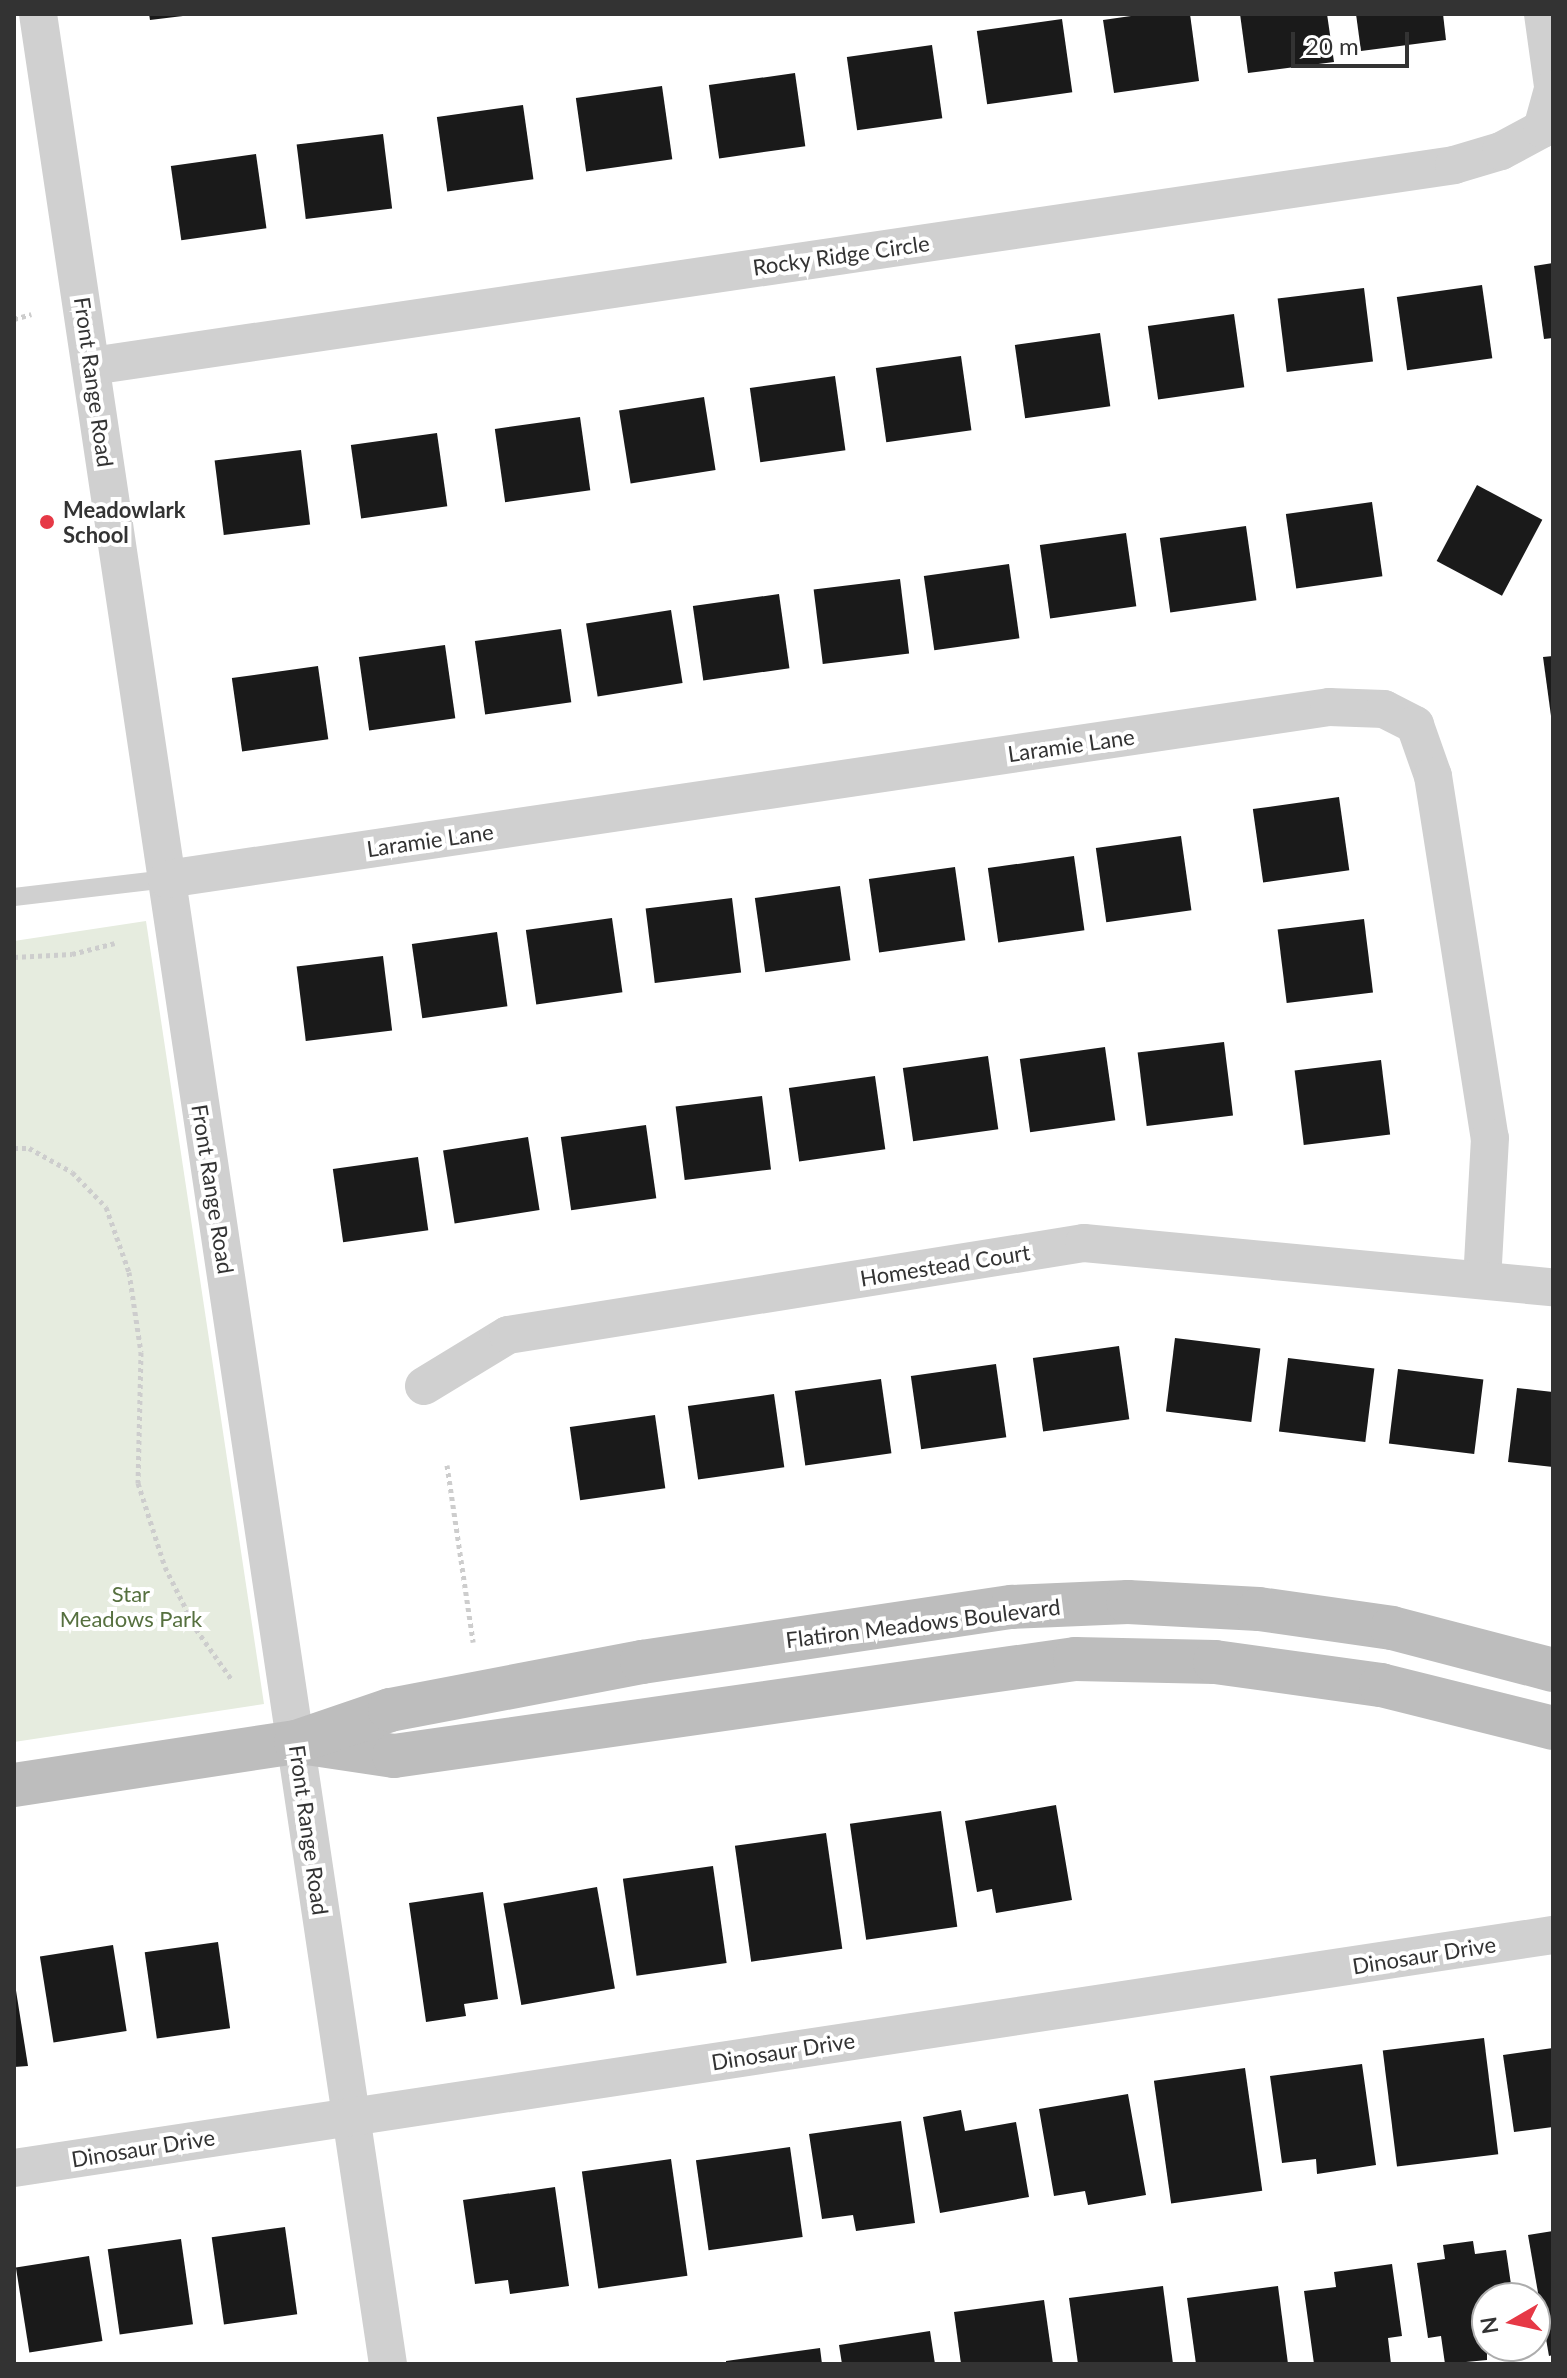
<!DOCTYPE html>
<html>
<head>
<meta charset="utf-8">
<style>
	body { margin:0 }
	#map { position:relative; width:1567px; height:2378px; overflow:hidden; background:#fff; font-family:Lato,sans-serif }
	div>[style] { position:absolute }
	.green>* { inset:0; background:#e6ecdf }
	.building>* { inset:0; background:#1a1a1a; transform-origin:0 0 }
	.path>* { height:5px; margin-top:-2.5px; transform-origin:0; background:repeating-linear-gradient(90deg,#cdcdcd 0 4px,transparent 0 8px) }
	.lane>* { height:18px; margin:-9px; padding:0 9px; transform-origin:9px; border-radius:9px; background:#d0d0d0 }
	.street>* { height:38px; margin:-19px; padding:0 19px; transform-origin:19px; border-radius:19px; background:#d0d0d0 }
	.secondary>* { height:44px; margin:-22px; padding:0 22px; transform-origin:22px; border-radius:22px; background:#bdbdbd }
	.dots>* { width:22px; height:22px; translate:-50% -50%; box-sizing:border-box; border:4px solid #fff; border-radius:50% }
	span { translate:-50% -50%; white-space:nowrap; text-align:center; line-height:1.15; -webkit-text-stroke:8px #fff; paint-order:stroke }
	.street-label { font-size:22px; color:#333 }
	.poi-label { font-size:22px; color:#333; font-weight:700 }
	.left { translate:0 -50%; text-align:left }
	.park-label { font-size:22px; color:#56703f }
	.frame { position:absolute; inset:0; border:16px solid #333; pointer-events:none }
	.north { position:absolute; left:1471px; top:2282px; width:80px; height:80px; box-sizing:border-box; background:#fff; border:2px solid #adadad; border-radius:50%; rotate:261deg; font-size:22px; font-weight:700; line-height:32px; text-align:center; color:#333 }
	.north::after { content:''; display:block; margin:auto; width:28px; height:36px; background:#e63946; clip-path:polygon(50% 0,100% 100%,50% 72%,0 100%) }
	.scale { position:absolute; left:1291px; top:32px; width:118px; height:36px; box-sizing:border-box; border:4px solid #333; border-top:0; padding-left:10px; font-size:24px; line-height:28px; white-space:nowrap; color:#333; -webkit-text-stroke:6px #fff; paint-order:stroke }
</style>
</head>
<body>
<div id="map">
	<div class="green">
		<div style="clip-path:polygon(146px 921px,264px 1704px,14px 1742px,14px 941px)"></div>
	</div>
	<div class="building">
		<div style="clip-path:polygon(149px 14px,183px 14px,183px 16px,150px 20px)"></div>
		<div style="clip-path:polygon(1145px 14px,1190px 14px,1199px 81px,1114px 93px,1103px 20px)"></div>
		<div style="clip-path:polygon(1240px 14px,1327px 14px,1334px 62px,1248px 73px)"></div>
		<div style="clip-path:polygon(1356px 14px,1443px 14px,1446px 40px,1361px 51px)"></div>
		<div style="left:1062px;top:19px;width:74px;height:86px;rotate:82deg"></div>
		<div style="left:932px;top:45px;width:74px;height:86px;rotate:82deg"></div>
		<div style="left:795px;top:73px;width:74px;height:87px;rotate:82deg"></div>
		<div style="left:662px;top:86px;width:74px;height:87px;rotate:82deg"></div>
		<div style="left:523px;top:105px;width:75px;height:87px;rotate:82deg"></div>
		<div style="left:383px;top:134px;width:75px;height:87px;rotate:83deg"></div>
		<div style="left:256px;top:154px;width:75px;height:86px;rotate:82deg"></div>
		<div style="clip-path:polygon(1553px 263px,1553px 338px,1544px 339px,1534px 266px)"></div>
		<div style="left:1482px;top:285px;width:74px;height:86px;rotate:82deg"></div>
		<div style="left:1364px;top:288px;width:74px;height:87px;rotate:83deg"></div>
		<div style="left:1234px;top:314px;width:74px;height:87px;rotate:82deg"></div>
		<div style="left:1100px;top:333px;width:74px;height:86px;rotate:82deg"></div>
		<div style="left:961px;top:356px;width:75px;height:86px;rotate:82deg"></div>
		<div style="left:835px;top:376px;width:75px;height:86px;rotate:82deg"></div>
		<div style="left:704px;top:397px;width:74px;height:86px;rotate:81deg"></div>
		<div style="left:580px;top:417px;width:74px;height:86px;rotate:82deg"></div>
		<div style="left:437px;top:433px;width:74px;height:87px;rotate:82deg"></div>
		<div style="left:301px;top:450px;width:75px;height:87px;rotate:83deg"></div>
		<div style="left:1477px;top:485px;width:74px;height:86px;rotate:28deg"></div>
		<div style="left:1372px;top:502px;width:75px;height:87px;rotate:82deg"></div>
		<div style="left:1246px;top:526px;width:75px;height:87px;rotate:82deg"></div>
		<div style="left:1126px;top:533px;width:74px;height:87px;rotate:82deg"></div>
		<div style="left:1009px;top:564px;width:75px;height:86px;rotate:82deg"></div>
		<div style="left:900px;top:579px;width:75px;height:87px;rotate:83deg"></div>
		<div style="left:779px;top:594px;width:75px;height:87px;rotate:82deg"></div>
		<div style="left:671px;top:610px;width:74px;height:86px;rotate:81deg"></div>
		<div style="left:561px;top:629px;width:74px;height:87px;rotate:82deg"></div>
		<div style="left:445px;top:645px;width:74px;height:87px;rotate:82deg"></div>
		<div style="clip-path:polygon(1553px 656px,1553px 716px,1551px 716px,1543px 657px)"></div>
		<div style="left:318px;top:666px;width:74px;height:87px;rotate:82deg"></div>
		<div style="left:1339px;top:797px;width:74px;height:87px;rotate:82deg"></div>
		<div style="left:1181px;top:836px;width:75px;height:86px;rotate:82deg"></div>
		<div style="left:1074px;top:856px;width:75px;height:87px;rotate:82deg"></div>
		<div style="left:955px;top:867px;width:74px;height:87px;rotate:82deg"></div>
		<div style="left:840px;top:886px;width:75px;height:86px;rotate:82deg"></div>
		<div style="left:732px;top:898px;width:75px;height:87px;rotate:83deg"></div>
		<div style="left:612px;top:918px;width:75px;height:87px;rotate:82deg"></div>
		<div style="left:1364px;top:919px;width:74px;height:87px;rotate:83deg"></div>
		<div style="left:497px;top:932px;width:75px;height:86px;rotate:82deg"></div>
		<div style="left:383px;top:956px;width:75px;height:87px;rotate:83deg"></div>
		<div style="left:1224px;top:1042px;width:74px;height:87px;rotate:83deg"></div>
		<div style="left:1105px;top:1047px;width:74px;height:86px;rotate:82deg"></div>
		<div style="left:988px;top:1056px;width:74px;height:86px;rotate:82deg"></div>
		<div style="left:1381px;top:1060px;width:75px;height:87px;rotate:83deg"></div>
		<div style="left:875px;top:1076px;width:74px;height:87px;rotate:82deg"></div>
		<div style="left:762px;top:1096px;width:74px;height:87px;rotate:83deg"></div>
		<div style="left:646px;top:1125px;width:74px;height:86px;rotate:82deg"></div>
		<div style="left:528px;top:1137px;width:74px;height:86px;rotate:81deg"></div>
		<div style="left:418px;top:1157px;width:74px;height:86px;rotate:82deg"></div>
		<div style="left:1175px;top:1338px;width:86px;height:74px;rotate:7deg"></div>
		<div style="left:1119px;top:1346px;width:74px;height:87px;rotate:82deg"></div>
		<div style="left:1288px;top:1358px;width:87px;height:74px;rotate:7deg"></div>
		<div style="left:996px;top:1364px;width:74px;height:86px;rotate:82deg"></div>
		<div style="left:1398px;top:1369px;width:86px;height:75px;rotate:7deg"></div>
		<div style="left:881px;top:1379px;width:75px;height:87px;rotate:82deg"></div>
		<div style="clip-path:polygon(1517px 1388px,1553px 1392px,1553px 1467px,1508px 1462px)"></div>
		<div style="left:774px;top:1394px;width:74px;height:87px;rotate:82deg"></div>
		<div style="left:655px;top:1415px;width:74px;height:86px;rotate:82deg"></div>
		<div style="clip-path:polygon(1056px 1805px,1072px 1900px,996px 1913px,992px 1889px,977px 1892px,965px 1821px)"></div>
		<div style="left:941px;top:1811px;width:117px;height:92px;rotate:82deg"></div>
		<div style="left:826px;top:1833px;width:117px;height:92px;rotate:82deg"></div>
		<div style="left:713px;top:1866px;width:98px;height:91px;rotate:82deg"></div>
		<div style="left:597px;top:1887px;width:103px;height:95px;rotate:80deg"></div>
		<div style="clip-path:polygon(483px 1892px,498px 1999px,464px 2004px,466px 2016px,426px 2022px,409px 1903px)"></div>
		<div style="left:218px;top:1942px;width:87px;height:74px;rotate:82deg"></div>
		<div style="left:113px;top:1945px;width:87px;height:74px;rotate:81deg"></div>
		<div style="clip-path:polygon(14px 1978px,28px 2066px,14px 2067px)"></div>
		<div style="left:1484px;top:2038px;width:117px;height:102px;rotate:83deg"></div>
		<div style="clip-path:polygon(1553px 2048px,1553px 2127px,1514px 2132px,1503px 2055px)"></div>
		<div style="clip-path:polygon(1362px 2064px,1376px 2165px,1317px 2174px,1316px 2159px,1282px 2163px,1270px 2076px)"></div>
		<div style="left:1245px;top:2068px;width:124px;height:92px;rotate:82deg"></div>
		<div style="clip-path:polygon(1128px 2094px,1146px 2195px,1088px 2205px,1085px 2191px,1054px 2196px,1039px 2109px)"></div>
		<div style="clip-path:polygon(961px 2110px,965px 2131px,1016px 2122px,1029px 2197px,940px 2213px,923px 2117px)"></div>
		<div style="clip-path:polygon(901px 2121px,915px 2223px,856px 2231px,853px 2215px,822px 2219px,809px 2134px)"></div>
		<div style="left:790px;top:2147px;width:91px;height:95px;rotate:82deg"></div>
		<div style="left:671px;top:2159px;width:118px;height:90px;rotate:82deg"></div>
		<div style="clip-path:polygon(555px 2187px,569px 2286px,510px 2294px,508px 2280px,475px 2284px,463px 2200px)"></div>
		<div style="left:285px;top:2227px;width:88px;height:74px;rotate:82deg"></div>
		<div style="clip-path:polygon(1553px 2231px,1553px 2355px,1549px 2356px,1528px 2235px)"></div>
		<div style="left:181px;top:2239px;width:86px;height:74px;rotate:82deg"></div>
		<div style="clip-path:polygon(1473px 2241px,1475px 2254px,1506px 2250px,1513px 2298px,1487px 2298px,1487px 2360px,1445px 2364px,1441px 2336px,1428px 2338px,1417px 2263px,1445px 2259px,1443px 2245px)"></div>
		<div style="left:89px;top:2256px;width:86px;height:74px;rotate:81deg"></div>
		<div style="clip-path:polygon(1392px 2264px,1402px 2336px,1388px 2338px,1391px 2364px,1314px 2364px,1304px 2291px,1336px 2287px,1334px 2272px)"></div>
		<div style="clip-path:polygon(1163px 2286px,1173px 2364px,1078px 2364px,1069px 2298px)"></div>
		<div style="clip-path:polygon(1278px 2286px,1288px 2364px,1196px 2364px,1187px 2298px)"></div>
		<div style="clip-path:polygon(1044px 2300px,1053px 2364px,961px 2364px,954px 2312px)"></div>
		<div style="clip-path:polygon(930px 2331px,935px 2364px,842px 2364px,839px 2345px)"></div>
		<div style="clip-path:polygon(820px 2348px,822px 2364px,726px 2364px,726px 2361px)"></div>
	</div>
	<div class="path">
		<div style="left:14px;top:319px;width:18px;rotate:-16deg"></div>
		<div style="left:14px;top:957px;width:58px;rotate:-3deg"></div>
		<div style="left:72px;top:954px;width:44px;rotate:-14.3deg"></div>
		<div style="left:14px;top:1148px;width:15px"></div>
		<div style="left:29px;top:1148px;width:49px;rotate:29.2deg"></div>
		<div style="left:72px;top:1172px;width:49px;rotate:45.8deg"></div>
		<div style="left:106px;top:1207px;width:69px;rotate:70.5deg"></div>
		<div style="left:129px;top:1272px;width:81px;rotate:81.5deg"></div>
		<div style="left:141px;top:1352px;width:131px;rotate:91.3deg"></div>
		<div style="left:138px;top:1483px;width:88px;rotate:72.2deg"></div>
		<div style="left:165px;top:1567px;width:69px;rotate:63.4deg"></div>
		<div style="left:196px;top:1629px;width:62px;rotate:54.8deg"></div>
		<div style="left:447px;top:1465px;width:179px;rotate:81.6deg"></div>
	</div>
	<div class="lane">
		<div style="left:14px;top:897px;width:154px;rotate:-6.7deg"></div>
	</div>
	<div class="street">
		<div style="left:38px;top:14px;width:2376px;rotate:81.53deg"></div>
		<div style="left:1543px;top:14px;width:73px;rotate:82.1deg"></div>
		<div style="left:92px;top:366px;width:1377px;rotate:-8.39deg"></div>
		<div style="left:1454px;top:165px;width:49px;rotate:-16.6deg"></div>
		<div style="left:1501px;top:151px;width:47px;rotate:-28.2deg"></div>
		<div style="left:1542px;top:129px;width:41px;rotate:-74.6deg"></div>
		<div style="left:167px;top:879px;width:1175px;rotate:-8.42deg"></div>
		<div style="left:1329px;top:707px;width:55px;rotate:2.1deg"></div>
		<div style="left:1384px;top:709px;width:35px;rotate:27deg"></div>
		<div style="left:1415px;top:725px;width:54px;rotate:70.6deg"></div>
		<div style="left:1433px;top:776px;width:366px;rotate:81.1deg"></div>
		<div style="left:1490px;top:1138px;width:142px;rotate:93.2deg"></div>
		<div style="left:424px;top:1386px;width:98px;rotate:-31.3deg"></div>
		<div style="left:508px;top:1335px;width:583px;rotate:-9.07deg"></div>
		<div style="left:1084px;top:1243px;width:471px;rotate:5.4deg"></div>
		<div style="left:14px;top:2168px;width:1557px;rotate:-8.61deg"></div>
	</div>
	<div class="secondary">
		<div style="left:307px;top:1743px;width:88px;rotate:8.5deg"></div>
		<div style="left:394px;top:1756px;width:688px;rotate:-8.11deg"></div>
		<div style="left:1075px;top:1659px;width:140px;rotate:1.2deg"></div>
		<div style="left:1215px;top:1662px;width:168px;rotate:7.9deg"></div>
		<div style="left:1381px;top:1685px;width:177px;rotate:14deg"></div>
		<div style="left:14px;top:1785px;width:285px;rotate:-8.7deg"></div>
		<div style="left:296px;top:1742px;width:99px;rotate:-18.8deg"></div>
		<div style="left:390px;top:1710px;width:257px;rotate:-10.8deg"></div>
		<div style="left:642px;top:1662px;width:374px;rotate:-8.5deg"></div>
		<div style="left:1012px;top:1607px;width:116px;rotate:-2.5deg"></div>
		<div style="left:1128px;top:1602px;width:131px;rotate:3.1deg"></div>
		<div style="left:1259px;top:1609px;width:134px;rotate:8.1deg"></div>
		<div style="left:1392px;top:1628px;width:166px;rotate:14.6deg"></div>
	</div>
	<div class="dots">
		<div style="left:47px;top:522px;background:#e63946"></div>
	</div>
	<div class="street-label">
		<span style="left:841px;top:255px;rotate:-8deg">Rocky Ridge Circle</span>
		<span style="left:94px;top:382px;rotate:82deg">Front Range Road</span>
		<span style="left:1071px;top:745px;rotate:-8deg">Laramie Lane</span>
		<span style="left:430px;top:840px;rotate:-8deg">Laramie Lane</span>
		<span style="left:213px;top:1189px;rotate:81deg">Front Range Road</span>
		<span style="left:945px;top:1265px;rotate:-9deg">Homestead Court</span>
		<span style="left:923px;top:1623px;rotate:-7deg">Flatiron Meadows Boulevard</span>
		<span style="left:309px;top:1830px;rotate:82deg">Front Range Road</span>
		<span style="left:1424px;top:1955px;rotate:-9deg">Dinosaur Drive</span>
		<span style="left:783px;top:2051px;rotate:-9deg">Dinosaur Drive</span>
		<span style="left:143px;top:2148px;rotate:-9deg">Dinosaur Drive</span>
	</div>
	<div class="poi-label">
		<span class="left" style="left:63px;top:522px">Meadowlark<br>School</span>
	</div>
	<div class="park-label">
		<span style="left:131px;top:1606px">Star<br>Meadows Park</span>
	</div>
	<div class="frame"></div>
	<div class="north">N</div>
	<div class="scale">20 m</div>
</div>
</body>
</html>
